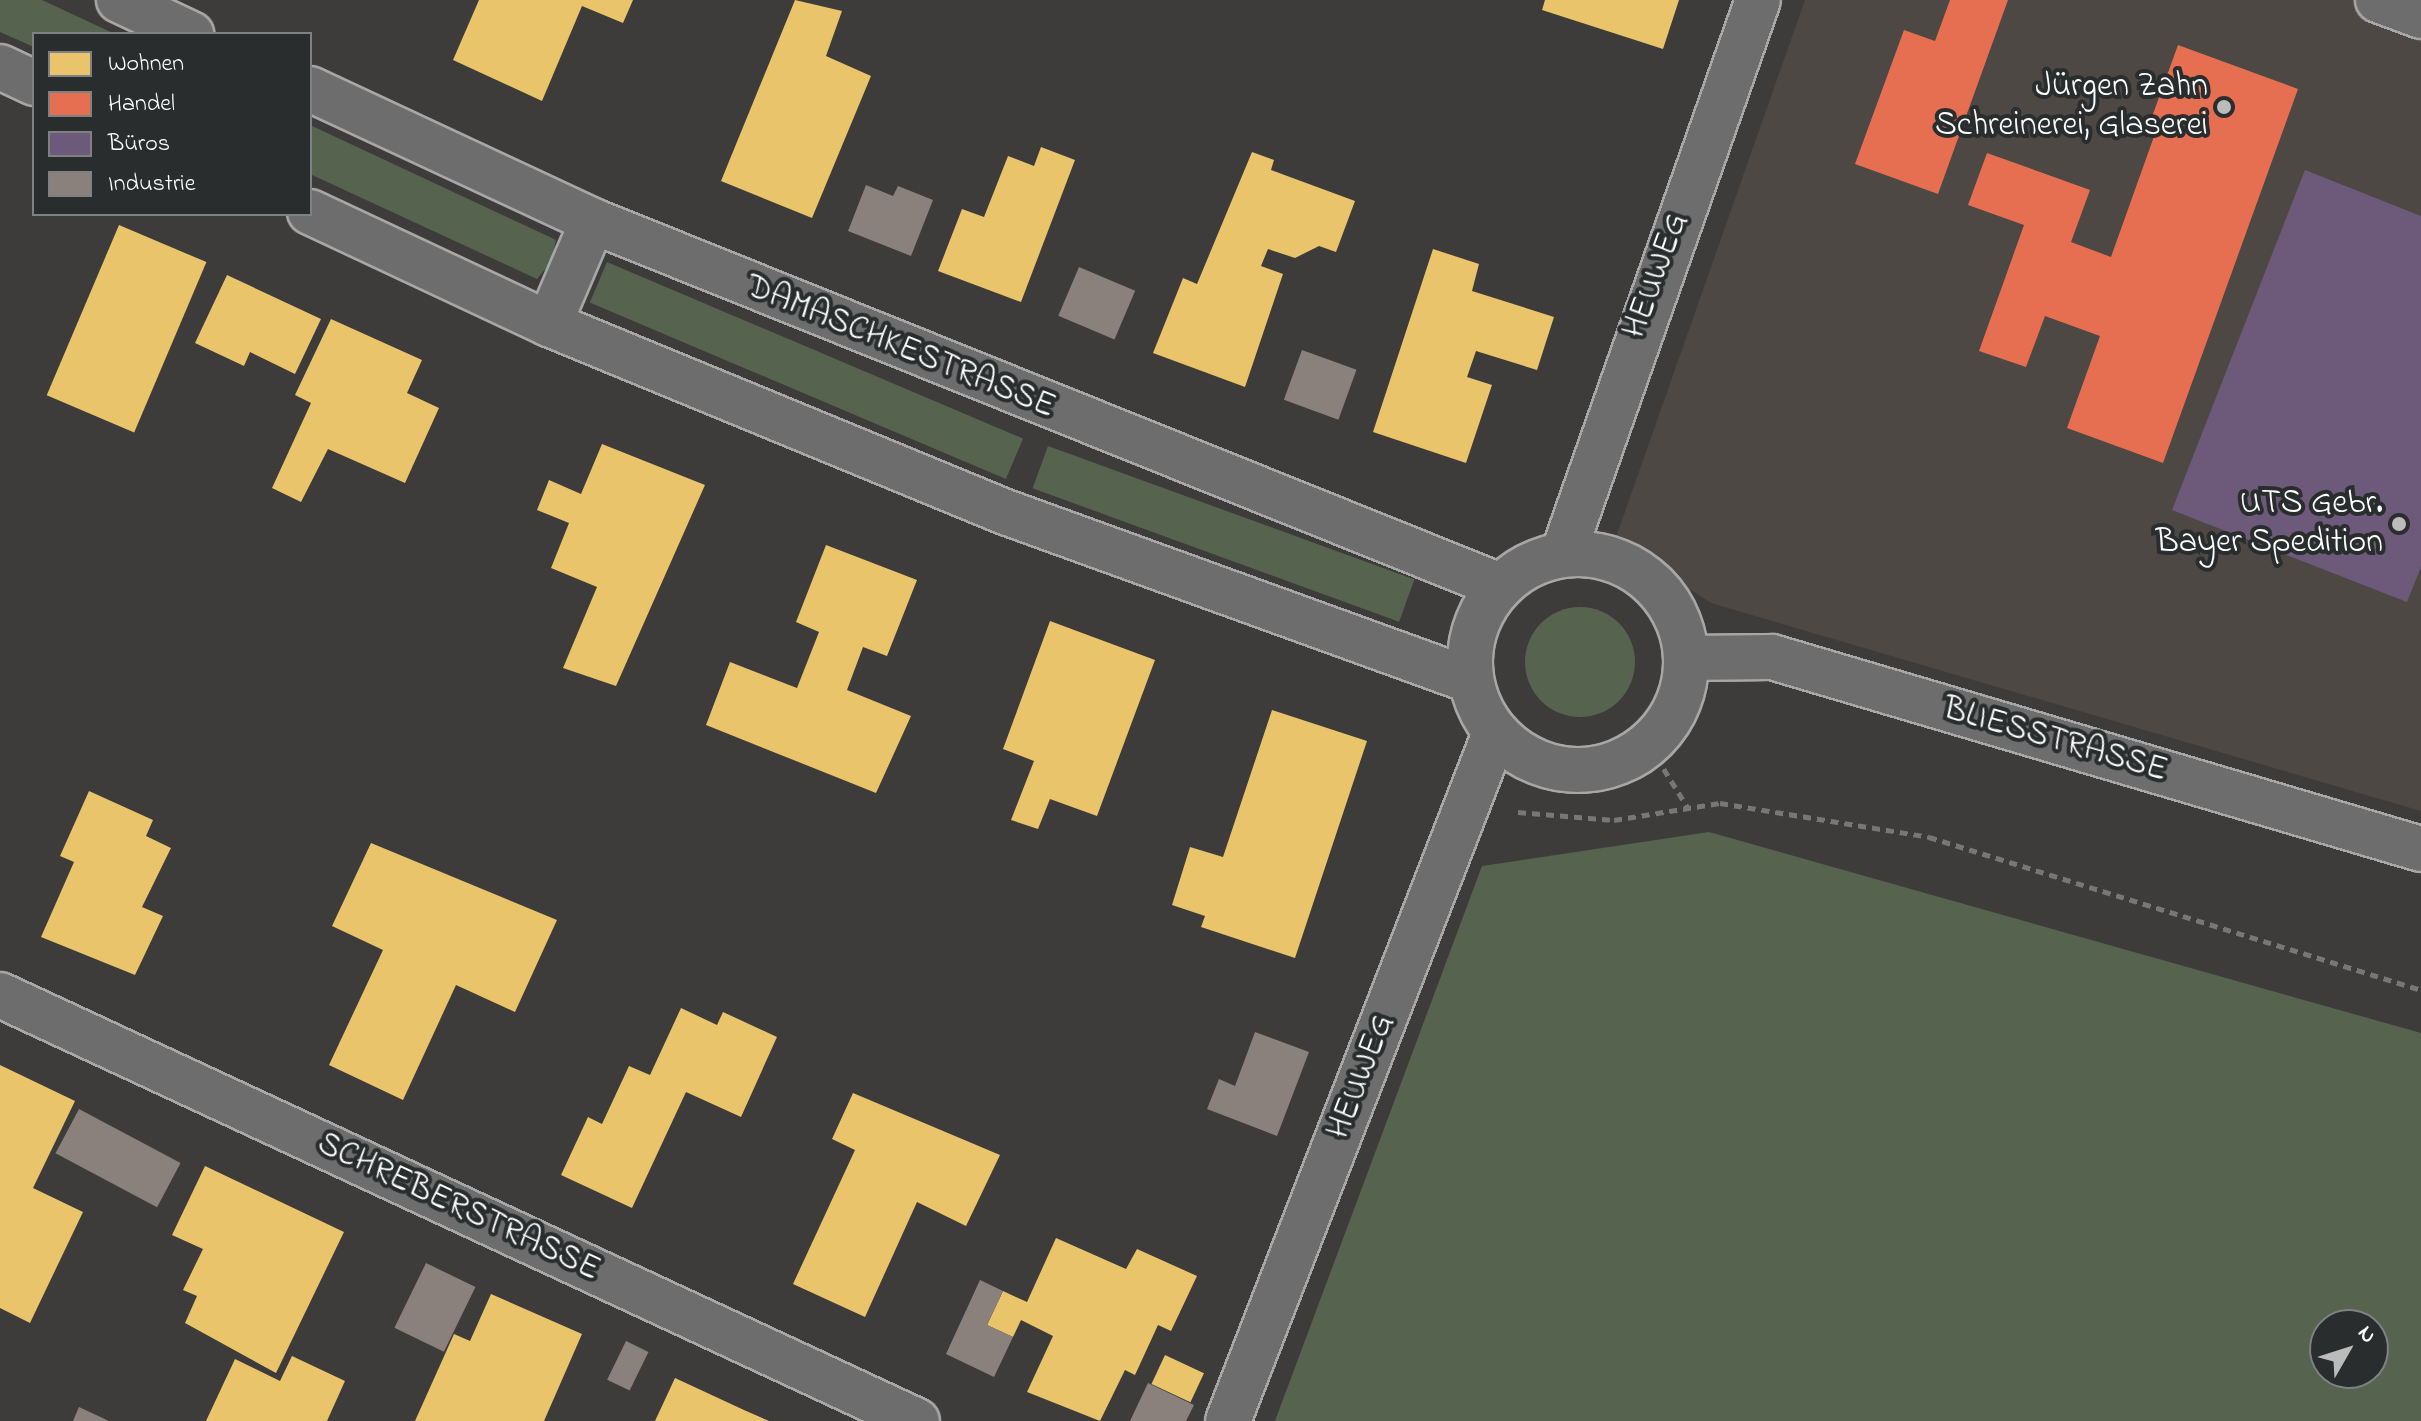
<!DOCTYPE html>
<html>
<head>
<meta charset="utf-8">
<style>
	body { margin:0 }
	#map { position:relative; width:2421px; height:1421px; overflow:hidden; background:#3d3c3b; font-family:"Indie Flower",sans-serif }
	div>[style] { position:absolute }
	.built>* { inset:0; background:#4e4845 }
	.green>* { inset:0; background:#56634e; transform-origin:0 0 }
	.round { border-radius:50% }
	.homes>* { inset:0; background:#e9c46a; transform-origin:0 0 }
	.shops>* { inset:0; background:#e76f51 }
	.offices>* { inset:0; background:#6d597a }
	.industry>* { inset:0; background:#8a817c; transform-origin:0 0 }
	.path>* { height:5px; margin-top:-2.5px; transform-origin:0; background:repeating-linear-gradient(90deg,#767776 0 8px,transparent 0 14px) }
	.roads { filter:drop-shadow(2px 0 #a8a7a7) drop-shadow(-2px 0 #a8a7a7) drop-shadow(0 2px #a8a7a7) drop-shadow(0 -2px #a8a7a7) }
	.minor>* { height:44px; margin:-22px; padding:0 22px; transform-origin:22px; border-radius:22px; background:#6d6d6d }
	.minor>.ring { margin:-22px; padding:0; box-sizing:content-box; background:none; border:44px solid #6d6d6d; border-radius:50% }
	.dots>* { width:22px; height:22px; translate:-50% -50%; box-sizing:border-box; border:4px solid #2a2d2e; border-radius:50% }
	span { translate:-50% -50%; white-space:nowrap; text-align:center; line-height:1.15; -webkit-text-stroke:8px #2a2d2e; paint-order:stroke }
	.poi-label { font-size:34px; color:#fff }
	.right { translate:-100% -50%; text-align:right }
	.street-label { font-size:34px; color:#fff }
	.legend { position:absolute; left:32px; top:32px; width:280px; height:184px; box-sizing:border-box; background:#2a2d2e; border:2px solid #7f8182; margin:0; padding:10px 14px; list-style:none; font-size:24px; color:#fff }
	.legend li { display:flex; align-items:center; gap:16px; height:40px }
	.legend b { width:40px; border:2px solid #7f8182 }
	.north { position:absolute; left:2309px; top:1309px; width:80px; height:80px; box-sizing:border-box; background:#2a2d2e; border:2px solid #7f8182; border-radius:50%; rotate:51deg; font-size:22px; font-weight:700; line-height:32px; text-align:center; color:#fff }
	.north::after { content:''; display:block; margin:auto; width:28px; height:36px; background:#bbbbba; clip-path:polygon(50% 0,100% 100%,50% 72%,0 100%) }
</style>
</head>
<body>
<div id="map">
	<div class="built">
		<div style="clip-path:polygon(1805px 0,2421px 0,2421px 811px,1711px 603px,1615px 540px)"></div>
	</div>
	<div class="green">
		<div style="clip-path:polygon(0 0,42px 0,115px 34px,34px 34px,34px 47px,0 32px)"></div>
		<div style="clip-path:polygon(310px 125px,556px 240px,551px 262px,537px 279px,310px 174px)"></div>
		<div style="left:607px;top:262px;width:452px;height:44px;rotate:23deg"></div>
		<div style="left:1048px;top:446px;width:390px;height:45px;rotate:20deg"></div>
		<div class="round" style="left:1525px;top:607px;width:110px;height:110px"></div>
		<div style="clip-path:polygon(evenodd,1709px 832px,2421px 1033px,2421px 1421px,1275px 1421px,1482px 866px,1709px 832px,2325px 1325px,2373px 1325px,2373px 1373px,2325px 1373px,2325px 1325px)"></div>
	</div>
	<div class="homes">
		<div style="clip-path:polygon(479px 0,633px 0,623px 23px,582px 6px,542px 101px,453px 60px)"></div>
		<div style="clip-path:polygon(795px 0,842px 11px,826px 56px,871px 76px,812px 218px,721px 181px)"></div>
		<div style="clip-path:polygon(1545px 0,1679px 0,1663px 49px,1542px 10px)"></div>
		<div style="clip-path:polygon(1041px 147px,1075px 160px,1021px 302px,938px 271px,962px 209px,984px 217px,1008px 156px,1034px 166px)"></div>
		<div style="clip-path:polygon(1252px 152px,1274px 160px,1271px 170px,1355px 201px,1336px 252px,1319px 246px,1295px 258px,1268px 249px,1261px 266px,1283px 274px,1245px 387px,1153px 353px,1183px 278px,1197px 284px)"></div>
		<div style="left:119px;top:225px;width:95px;height:185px;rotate:23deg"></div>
		<div style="clip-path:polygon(1433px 249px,1479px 264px,1472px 291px,1554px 317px,1537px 370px,1476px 351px,1467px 377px,1492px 385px,1466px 463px,1373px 432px)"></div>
		<div style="clip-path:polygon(227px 275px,321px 319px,295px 374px,250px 352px,244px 366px,195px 343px)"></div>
		<div style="clip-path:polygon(331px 319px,422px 360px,407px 393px,439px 408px,405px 483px,328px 449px,301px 502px,272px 488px,311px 403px,295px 395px)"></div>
		<div style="clip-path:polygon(602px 444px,705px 485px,616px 686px,563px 668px,597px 587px,551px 568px,569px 523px,537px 510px,549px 480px,581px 494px)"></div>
		<div style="clip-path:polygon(826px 545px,917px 580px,887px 656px,863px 647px,847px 690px,911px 716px,876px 793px,706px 725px,730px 662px,797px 688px,819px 632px,796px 622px)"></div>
		<div style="clip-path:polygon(1050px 621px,1155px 660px,1097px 816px,1050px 799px,1038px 829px,1011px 820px,1034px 761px,1003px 749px)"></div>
		<div style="clip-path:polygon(1272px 710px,1367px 741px,1295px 958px,1201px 927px,1205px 916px,1172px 905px,1190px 847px,1223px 857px)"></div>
		<div style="clip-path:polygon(89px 791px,153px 820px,146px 836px,171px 848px,142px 907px,163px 916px,135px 975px,41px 937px,74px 862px,60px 856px)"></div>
		<div style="clip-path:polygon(371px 843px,557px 920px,515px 1012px,456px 985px,403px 1100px,329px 1065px,383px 950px,332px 926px)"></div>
		<div style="clip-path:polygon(681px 1008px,717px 1025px,723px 1012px,777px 1037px,741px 1117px,686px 1092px,632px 1208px,561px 1175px,588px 1117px,602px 1124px,629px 1066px,650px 1075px)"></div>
		<div style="clip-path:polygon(0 1065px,75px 1101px,33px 1188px,83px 1212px,30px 1323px,0 1308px)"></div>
		<div style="clip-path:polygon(853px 1093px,1000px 1155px,966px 1226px,917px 1202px,865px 1317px,793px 1284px,855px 1150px,832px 1139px)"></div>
		<div style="clip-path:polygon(205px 1166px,344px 1232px,276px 1373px,185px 1323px,197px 1296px,183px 1290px,203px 1249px,172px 1235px)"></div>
		<div style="clip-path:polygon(1056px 1238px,1126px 1269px,1137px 1249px,1197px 1276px,1171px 1331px,1158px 1325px,1135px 1375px,1125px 1370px,1100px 1421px,1027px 1392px,1053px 1336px,1021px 1320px,1013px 1337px,987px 1325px,1003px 1291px,1027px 1302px)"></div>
		<div style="clip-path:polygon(491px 1294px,582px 1334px,544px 1421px,415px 1421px,454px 1334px,470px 1341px)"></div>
		<div style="left:1165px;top:1355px;width:43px;height:32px;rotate:25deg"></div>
		<div style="clip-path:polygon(292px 1356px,345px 1381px,327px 1421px,206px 1421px,235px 1359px,280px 1381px)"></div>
		<div style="clip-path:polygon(675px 1378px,744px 1410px,769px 1421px,655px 1421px)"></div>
	</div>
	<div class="shops">
		<div style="clip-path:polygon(1950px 0,2008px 0,1938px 194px,1855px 164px,1904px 30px,1935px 41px)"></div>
		<div style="clip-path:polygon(2178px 45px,2298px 89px,2163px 463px,2067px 428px,2100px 336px,2045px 316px,2026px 367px,1979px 351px,2024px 225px,1968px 205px,1987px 153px,2040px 172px,2090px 190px,2071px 242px,2111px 257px,2157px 128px,2149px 125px)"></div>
	</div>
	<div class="offices">
		<div style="clip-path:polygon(2305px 170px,2421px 216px,2421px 567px,2407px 602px,2172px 510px)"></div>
	</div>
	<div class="industry">
		<div style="clip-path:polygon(866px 185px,893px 196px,898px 186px,933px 200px,911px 256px,848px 231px)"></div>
		<div style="left:1079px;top:267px;width:61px;height:53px;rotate:23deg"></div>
		<div style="left:1302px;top:350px;width:58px;height:53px;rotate:20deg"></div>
		<div style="clip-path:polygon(1255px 1032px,1309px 1052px,1277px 1136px,1207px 1109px,1219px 1079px,1235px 1086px)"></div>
		<div style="left:79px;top:1109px;width:115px;height:50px;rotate:28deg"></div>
		<div style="left:426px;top:1263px;width:55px;height:72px;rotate:26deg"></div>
		<div style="clip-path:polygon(980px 1280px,1003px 1291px,987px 1325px,1013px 1337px,994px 1377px,946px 1354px)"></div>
		<div style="left:626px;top:1341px;width:25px;height:43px;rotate:26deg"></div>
		<div style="clip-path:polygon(1148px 1383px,1194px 1405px,1186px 1421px,1130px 1421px)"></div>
		<div style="clip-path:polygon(79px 1407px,109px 1421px,73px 1421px)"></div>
	</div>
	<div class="path">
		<div style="left:1649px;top:745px;width:74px;rotate:58.2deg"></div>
		<div style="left:1518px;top:812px;width:96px;rotate:4.8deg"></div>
		<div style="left:1614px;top:820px;width:107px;rotate:-9.1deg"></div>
		<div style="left:1720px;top:803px;width:212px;rotate:9.2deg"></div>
		<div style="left:1929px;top:837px;width:515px;rotate:17.27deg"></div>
	</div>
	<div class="roads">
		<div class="minor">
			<div style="left:119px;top:0;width:80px;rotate:25.3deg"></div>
			<div style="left:2378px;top:0;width:46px;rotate:20.4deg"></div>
			<div style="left:0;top:67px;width:38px;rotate:25deg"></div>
			<div style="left:310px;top:89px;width:312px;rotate:25deg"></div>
			<div style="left:593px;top:221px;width:978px;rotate:21.92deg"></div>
			<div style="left:310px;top:212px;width:264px;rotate:25.1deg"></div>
			<div style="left:549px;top:324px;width:496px;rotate:22.4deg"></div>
			<div style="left:1008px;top:513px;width:491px;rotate:19.9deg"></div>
			<div style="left:549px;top:324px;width:112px;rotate:-66.9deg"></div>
			<div class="ring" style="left:1470px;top:554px;width:172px;height:172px"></div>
			<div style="left:1563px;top:554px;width:587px;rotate:-70.61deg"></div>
			<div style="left:1686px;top:658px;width:86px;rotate:-0.7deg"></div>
			<div style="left:1772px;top:657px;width:677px;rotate:16.48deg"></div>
			<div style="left:0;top:995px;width:1011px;rotate:24.92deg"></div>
			<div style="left:1228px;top:1421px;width:738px;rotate:-68.79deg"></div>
		</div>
	</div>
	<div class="dots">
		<div style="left:2224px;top:107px;background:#bbbbba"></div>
		<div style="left:2399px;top:524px;background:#bbbbba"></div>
	</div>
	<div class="poi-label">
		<span class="right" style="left:2208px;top:107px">Jürgen Zahn<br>Schreinerei, Glaserei</span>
		<span class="right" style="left:2383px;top:524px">UTS Gebr.<br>Bayer Spedition</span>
	</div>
	<div class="street-label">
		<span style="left:1657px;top:276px;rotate:-70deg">HEUWEG</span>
		<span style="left:900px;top:348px;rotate:22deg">DAMASCHKESTRASSE</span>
		<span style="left:2055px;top:741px;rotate:16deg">BLIESSTRASSE</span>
		<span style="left:1362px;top:1077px;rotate:-69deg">HEUWEG</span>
		<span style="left:458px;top:1208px;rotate:25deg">SCHREBERSTRASSE</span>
	</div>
	<ul class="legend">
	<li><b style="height:22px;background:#e9c46a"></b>Wohnen</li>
	<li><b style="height:22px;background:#e76f51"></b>Handel</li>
	<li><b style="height:22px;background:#6d597a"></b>Büros</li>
	<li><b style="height:22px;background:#8a817c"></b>Industrie</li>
	</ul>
	<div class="north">N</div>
</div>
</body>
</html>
